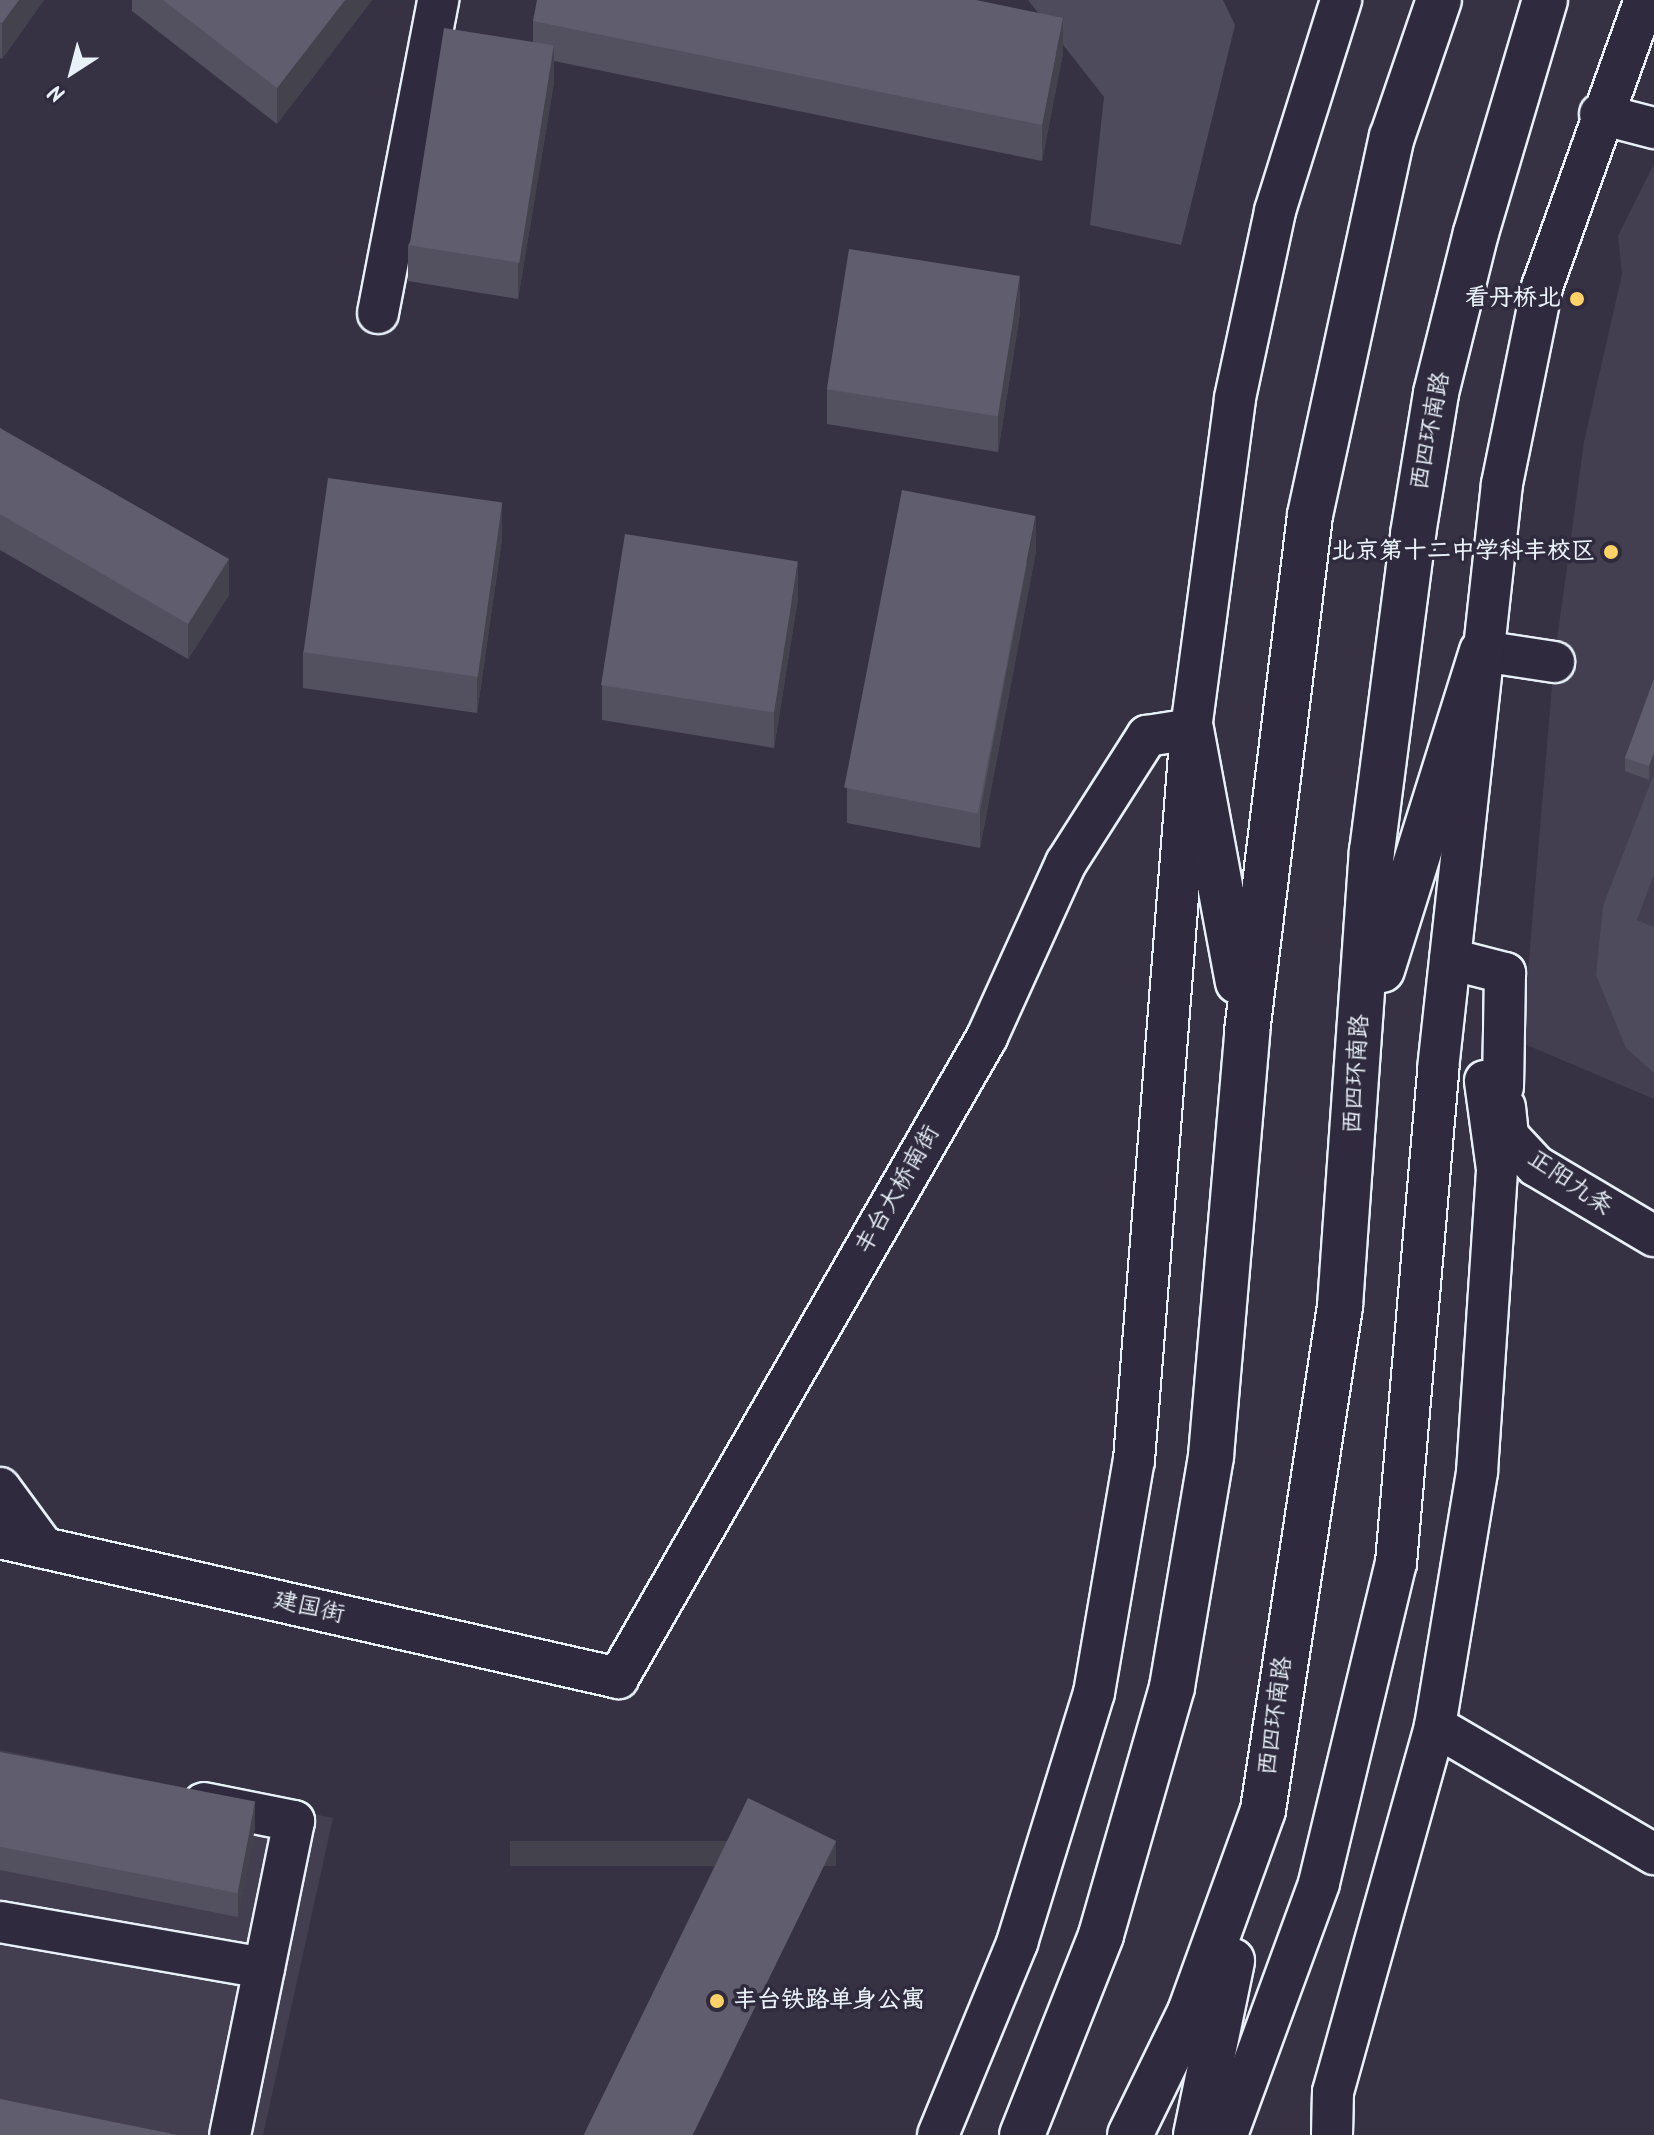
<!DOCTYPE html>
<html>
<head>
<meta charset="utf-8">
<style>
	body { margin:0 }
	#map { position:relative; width:1654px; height:2135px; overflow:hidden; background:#363244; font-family:Kalam,"LXGW WenKai TC",sans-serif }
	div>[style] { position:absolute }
	.built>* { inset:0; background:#433f51 }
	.green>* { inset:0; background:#4d4b5c }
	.roads { filter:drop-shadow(2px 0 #e8f1f8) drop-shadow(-2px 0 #e8f1f8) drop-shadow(0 2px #e8f1f8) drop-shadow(0 -2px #e8f1f8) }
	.minor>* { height:40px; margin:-20px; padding:0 20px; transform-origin:20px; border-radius:20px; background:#2f2a3d }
	.highway>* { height:44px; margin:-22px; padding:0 22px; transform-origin:22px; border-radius:22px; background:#2f2a3d }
	.wall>* { inset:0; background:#53515f }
	.shaded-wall>* { inset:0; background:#43424d; transform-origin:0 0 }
	.building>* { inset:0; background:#605e6e; transform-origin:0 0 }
	.dots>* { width:22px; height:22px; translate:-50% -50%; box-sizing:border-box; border:4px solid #2f2a3d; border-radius:50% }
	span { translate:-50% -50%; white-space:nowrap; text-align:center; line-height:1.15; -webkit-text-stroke:7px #2f2a3d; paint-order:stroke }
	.poi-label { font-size:24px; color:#e8f1f8; font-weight:700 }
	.right { translate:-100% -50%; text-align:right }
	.left { translate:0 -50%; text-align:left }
	.street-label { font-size:24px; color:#e8f1f8 }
	.north { position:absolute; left:32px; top:32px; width:80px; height:80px; -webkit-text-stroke:6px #2f2a3d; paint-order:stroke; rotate:216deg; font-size:22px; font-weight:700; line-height:32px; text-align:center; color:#e8f1f8 }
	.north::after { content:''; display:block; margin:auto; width:28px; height:36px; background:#e8f1f8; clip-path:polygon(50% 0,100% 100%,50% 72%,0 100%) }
</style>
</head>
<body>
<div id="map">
	<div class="built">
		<div style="clip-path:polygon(1654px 164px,1654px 1099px,1522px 1043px,1554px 662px,1584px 442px,1622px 274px,1618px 236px)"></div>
		<div style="clip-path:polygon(0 1750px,333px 1818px,263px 2135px,0 2135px)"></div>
	</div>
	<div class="green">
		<div style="clip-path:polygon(1028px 0,1223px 0,1235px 25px,1181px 245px,1090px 225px,1104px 97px)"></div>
		<div style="clip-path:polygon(1654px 774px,1654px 874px,1637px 920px,1654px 927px,1654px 1073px,1626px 1048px,1596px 975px,1603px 906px)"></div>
	</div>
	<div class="roads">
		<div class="minor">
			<div style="left:1600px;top:114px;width:56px;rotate:14.5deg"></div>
			<div style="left:378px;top:313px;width:319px;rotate:-79.1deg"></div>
			<div style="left:1482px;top:651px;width:73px;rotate:8.7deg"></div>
			<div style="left:1450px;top:959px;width:57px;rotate:14.3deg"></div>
			<div style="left:1505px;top:973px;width:114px;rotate:91deg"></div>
			<div style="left:1505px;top:1107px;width:29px;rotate:84deg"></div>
			<div style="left:1508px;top:1136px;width:41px;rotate:47deg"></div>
			<div style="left:1536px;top:1166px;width:137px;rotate:30.7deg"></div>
			<div style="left:0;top:1488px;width:74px;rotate:53.7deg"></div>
			<div style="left:0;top:1538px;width:634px;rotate:12.76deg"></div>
			<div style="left:618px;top:1678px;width:740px;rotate:-60.07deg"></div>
			<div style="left:987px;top:1037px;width:191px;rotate:-65.6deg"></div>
			<div style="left:1066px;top:863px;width:151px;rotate:-57.5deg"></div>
			<div style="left:1147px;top:736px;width:45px;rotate:-9deg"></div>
			<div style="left:1435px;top:1726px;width:254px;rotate:30.3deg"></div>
			<div style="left:204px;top:1803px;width:92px;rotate:11.3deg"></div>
			<div style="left:294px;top:1821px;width:320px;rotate:101.5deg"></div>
			<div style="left:0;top:1922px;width:268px;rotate:9.9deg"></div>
			<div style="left:938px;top:2135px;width:208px;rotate:-67.6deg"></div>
			<div style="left:1017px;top:1943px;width:262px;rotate:-72.9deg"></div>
			<div style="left:1094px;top:1693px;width:236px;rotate:-80.3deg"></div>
			<div style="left:1134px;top:1460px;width:733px;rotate:-85.54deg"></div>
			<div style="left:1191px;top:729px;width:334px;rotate:-82.4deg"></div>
			<div style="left:1235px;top:398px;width:191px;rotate:-77.9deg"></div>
			<div style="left:1275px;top:211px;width:221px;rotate:-72.6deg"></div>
			<div style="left:1227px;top:2135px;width:268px;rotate:-69.9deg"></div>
			<div style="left:1319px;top:1883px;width:329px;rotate:-76.5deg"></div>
			<div style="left:1396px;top:1563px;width:496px;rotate:-85.1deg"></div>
			<div style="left:1438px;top:1069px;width:588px;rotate:-83.76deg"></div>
			<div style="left:1502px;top:484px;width:201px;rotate:-78.5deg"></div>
			<div style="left:1542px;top:287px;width:305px;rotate:-70.3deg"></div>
			<div style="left:1332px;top:2135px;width:43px;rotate:-88.7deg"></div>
			<div style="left:1333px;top:2092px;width:380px;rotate:-74.4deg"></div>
			<div style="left:1435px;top:1726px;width:257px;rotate:-80.6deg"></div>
			<div style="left:1477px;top:1472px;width:304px;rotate:-86.2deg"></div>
			<div style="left:1497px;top:1169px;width:89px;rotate:-97.8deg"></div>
		</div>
		<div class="highway">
			<div style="left:1191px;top:729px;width:257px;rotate:79.5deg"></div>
			<div style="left:1382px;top:970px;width:334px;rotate:-72.6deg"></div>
			<div style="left:1022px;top:2135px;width:215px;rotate:-68.4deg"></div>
			<div style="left:1101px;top:1935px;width:258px;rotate:-74deg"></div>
			<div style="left:1172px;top:1687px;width:234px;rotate:-80.4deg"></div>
			<div style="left:1211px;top:1456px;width:426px;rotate:-85.1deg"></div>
			<div style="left:1247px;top:1032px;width:521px;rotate:-83.05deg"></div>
			<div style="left:1310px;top:515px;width:387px;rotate:-77.8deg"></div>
			<div style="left:1392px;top:137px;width:145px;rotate:-71.1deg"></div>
			<div style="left:1130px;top:2135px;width:137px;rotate:-64deg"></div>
			<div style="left:1190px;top:2012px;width:215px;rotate:-70.1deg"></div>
			<div style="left:1263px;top:1810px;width:510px;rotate:-81.31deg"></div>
			<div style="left:1340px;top:1306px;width:456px;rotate:-86deg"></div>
			<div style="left:1372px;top:851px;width:320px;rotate:-82.6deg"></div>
			<div style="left:1413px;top:534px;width:143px;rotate:-80.7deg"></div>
			<div style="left:1436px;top:393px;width:165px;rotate:-76deg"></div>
			<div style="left:1476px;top:233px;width:243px;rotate:-73.5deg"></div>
			<div style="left:1196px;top:2135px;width:178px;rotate:-78.3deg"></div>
		</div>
	</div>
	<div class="wall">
		<div style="clip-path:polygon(0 0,44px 0,2px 59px,0 58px)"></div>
		<div style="clip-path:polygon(132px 0,372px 0,277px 124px,132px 11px)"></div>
		<div style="clip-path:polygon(533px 21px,1063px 53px,1042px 161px,554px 61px,554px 82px,518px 299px,408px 281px,408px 245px,533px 43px)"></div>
		<div style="clip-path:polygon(1020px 313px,998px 452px,827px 424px,827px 389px)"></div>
		<div style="clip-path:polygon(0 428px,229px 595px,188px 659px,0 550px)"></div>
		<div style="clip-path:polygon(502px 539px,477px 713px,303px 688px,303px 652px)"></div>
		<div style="clip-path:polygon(1036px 551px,980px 848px,847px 823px,847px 788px)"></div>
		<div style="clip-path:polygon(798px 598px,774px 748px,602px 720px,602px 685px)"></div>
		<div style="clip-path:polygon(1654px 679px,1649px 780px,1625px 771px,1625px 758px)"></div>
		<div style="clip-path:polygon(0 1752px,255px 1827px,238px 1917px,0 1870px)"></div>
	</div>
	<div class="shaded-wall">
		<div style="clip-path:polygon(19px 0,44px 0,2px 59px,2px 23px)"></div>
		<div style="clip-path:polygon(345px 0,372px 0,277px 124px,277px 88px)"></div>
		<div style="clip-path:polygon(1063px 18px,1063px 53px,1042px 161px,1042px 125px)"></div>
		<div style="clip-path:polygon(554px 46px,554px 82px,518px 299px,518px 264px)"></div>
		<div style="clip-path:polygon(1020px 277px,1020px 313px,998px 452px,998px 416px)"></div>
		<div style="clip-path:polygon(502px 503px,502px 539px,477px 713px,477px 677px)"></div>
		<div style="clip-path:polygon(1036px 515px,1036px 551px,980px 848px,980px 812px)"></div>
		<div style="clip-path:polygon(229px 559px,229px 595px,188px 659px,188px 624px)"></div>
		<div style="clip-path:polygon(798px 562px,798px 598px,774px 748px,774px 712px)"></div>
		<div style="clip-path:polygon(1654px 753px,1654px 766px,1649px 780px,1649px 766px)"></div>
		<div style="clip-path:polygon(255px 1802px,255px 1827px,238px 1917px,238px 1891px)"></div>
		<div style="left:836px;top:1841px;width:25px;height:326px;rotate:90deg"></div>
	</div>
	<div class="building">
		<div style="clip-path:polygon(0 0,19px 0,2px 23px,0 22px)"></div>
		<div style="clip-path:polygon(163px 0,345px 0,277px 88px)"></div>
		<div style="clip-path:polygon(537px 0,976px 0,1063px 18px,1042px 125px,533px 21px)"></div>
		<div style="left:444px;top:28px;width:111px;height:220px;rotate:9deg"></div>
		<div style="left:849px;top:249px;width:173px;height:142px;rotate:9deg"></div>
		<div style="clip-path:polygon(0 428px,229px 559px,188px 624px,0 514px)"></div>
		<div style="left:328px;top:478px;width:176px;height:176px;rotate:8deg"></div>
		<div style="left:902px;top:490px;width:136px;height:303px;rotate:11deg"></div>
		<div style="left:625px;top:534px;width:175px;height:153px;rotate:9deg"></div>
		<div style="clip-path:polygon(1654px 679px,1654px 753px,1649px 766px,1625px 758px)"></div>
		<div style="left:0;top:1752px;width:260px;height:93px;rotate:11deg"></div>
		<div style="left:748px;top:1798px;width:98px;height:375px;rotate:26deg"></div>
		<div style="clip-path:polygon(0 2099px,178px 2135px,0 2135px)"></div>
	</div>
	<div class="dots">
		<div style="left:1577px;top:299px;background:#ffd166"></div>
		<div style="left:1611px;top:552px;background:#ffd166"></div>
		<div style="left:717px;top:2001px;background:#ffd166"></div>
	</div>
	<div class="poi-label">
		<span class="right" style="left:1561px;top:299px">看丹桥北</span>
		<span class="right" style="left:1595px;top:552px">北京第十二中学科丰校区</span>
		<span class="left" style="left:733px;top:2001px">丰台铁路单身公寓</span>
	</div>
	<div class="street-label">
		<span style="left:1431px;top:431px;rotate:-79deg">西四环南路</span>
		<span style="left:1357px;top:1074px;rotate:-86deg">西四环南路</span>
		<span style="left:1570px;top:1183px;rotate:34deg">正阳九条</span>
		<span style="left:898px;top:1190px;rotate:-60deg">丰台大桥南街</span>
		<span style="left:309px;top:1608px;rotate:13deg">建国街</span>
		<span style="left:1276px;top:1716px;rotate:-82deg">西四环南路</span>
	</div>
	<div class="north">N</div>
</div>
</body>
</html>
